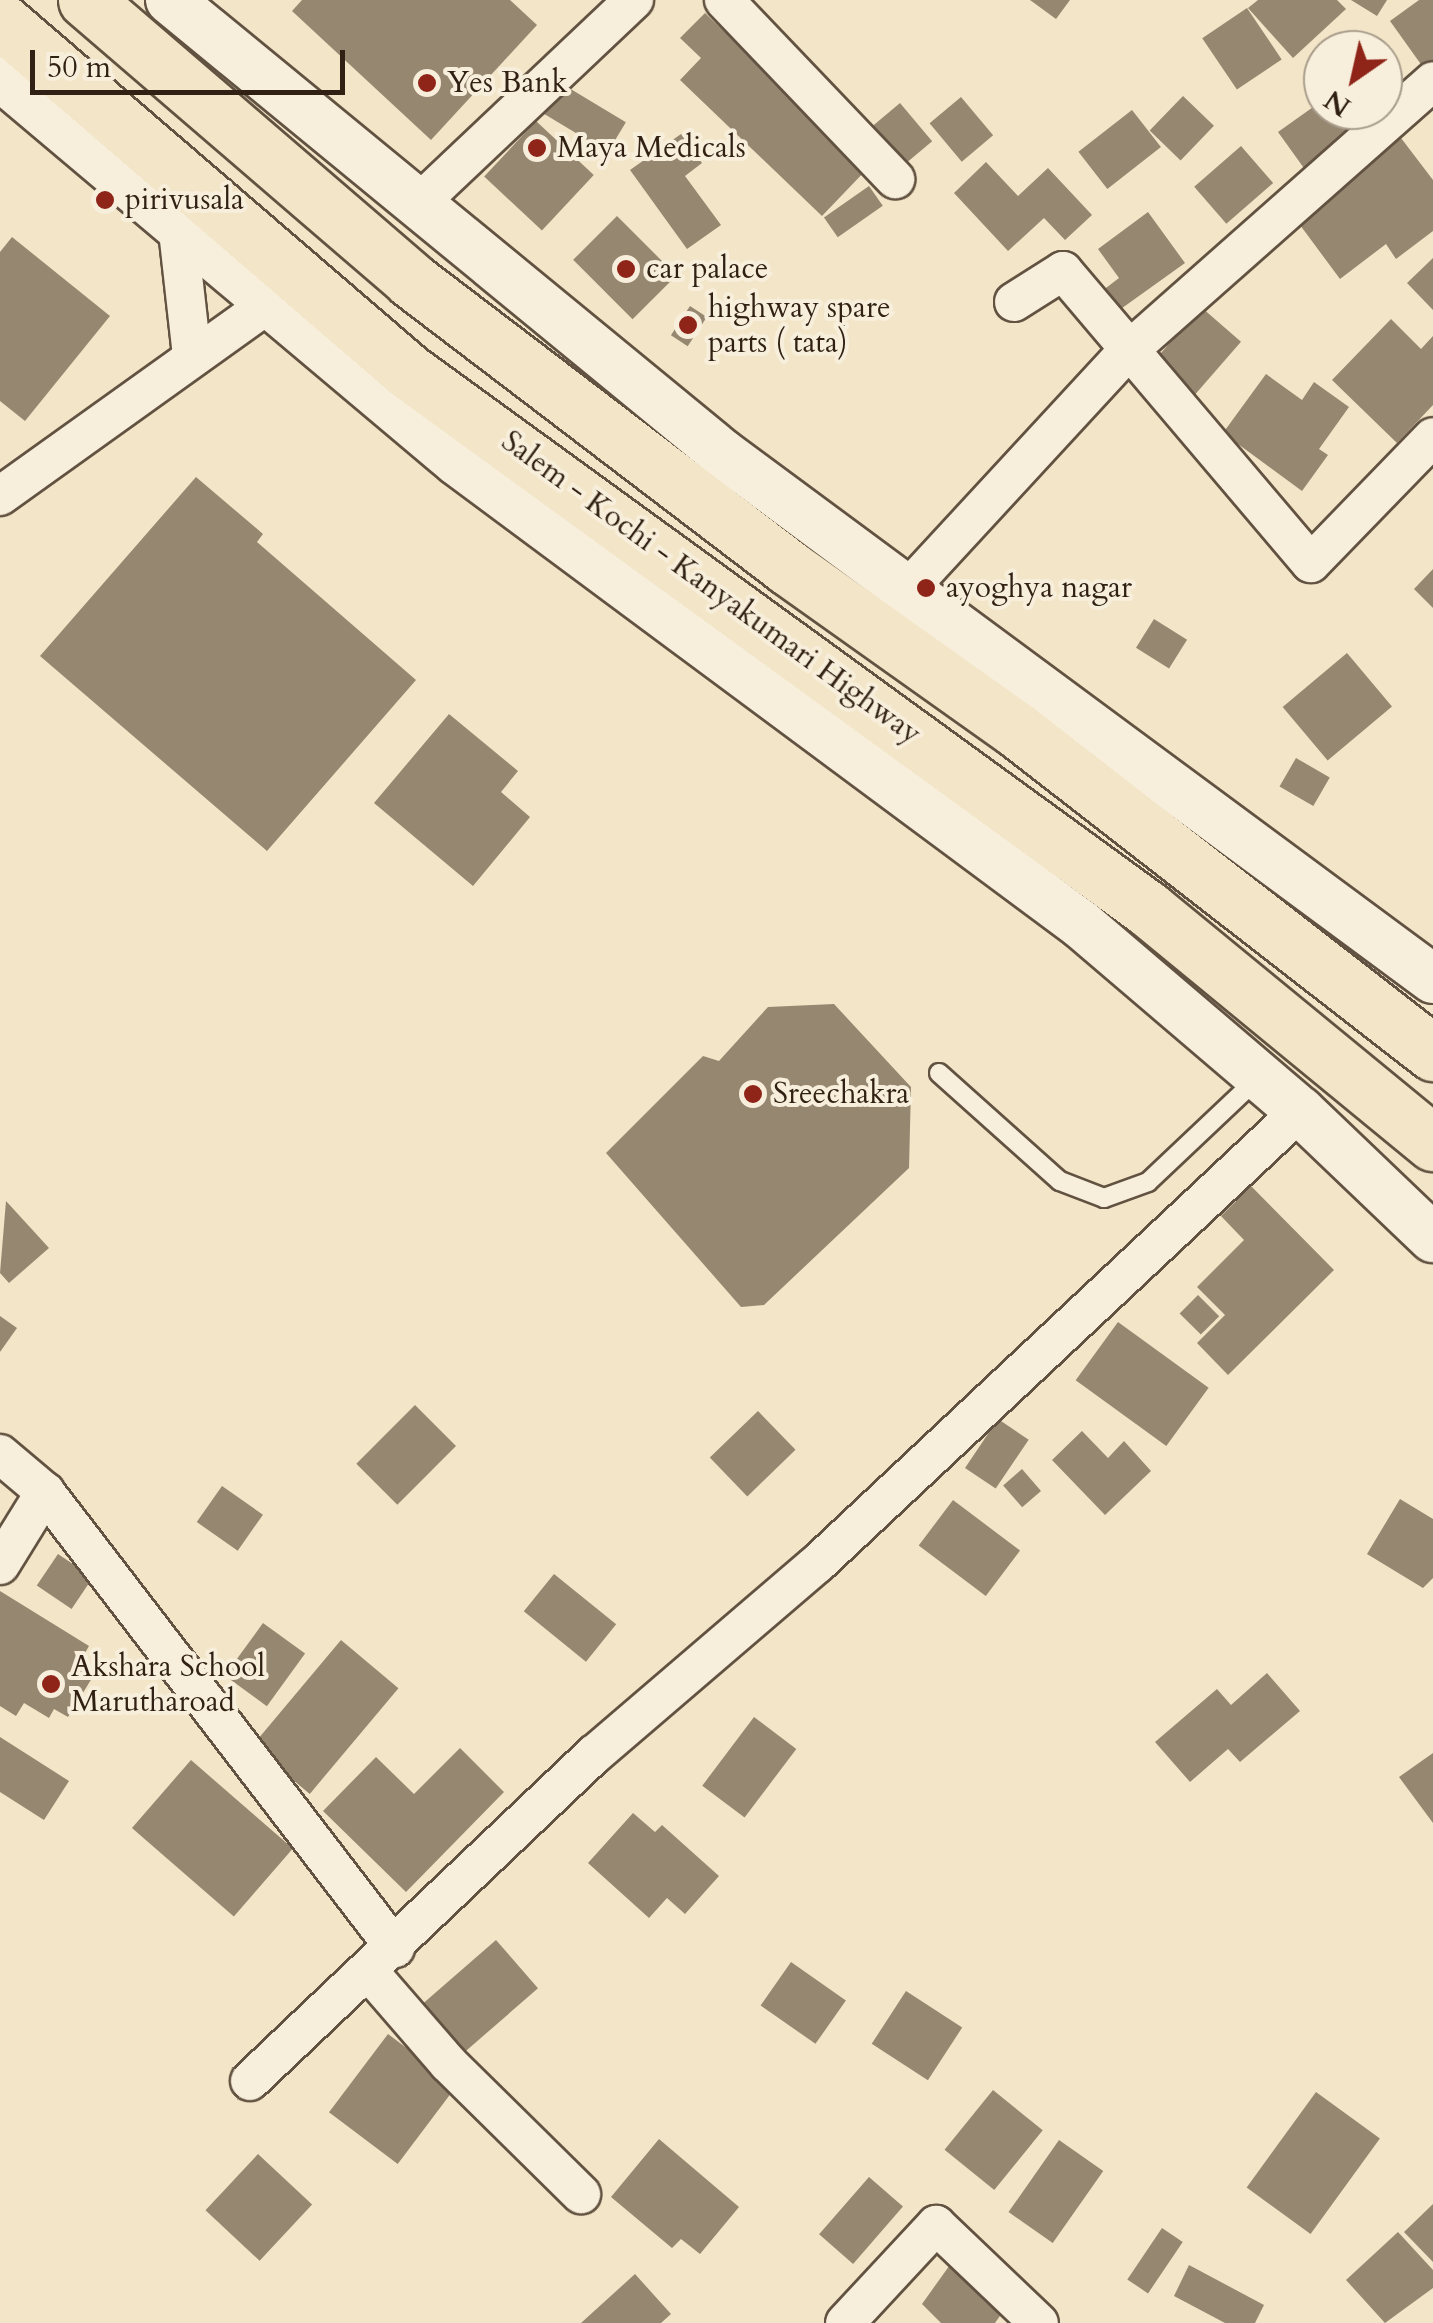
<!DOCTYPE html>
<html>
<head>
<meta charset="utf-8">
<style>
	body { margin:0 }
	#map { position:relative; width:1433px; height:2323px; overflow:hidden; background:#f3e5c7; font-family:Cardo,serif }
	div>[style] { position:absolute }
	.building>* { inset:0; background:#968771; transform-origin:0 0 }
	.roads { filter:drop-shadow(2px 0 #625241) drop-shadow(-2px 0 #625241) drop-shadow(0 2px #625241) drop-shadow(0 -2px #625241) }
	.service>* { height:18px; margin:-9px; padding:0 9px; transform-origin:9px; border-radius:9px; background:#f7eedb }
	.minor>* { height:38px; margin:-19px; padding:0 19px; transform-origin:19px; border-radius:19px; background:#f7eedb }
	.tertiary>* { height:48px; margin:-24px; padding:0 24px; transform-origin:24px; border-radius:24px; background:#f7eedb }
	.trunk>* { height:55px; margin:-27.5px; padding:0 27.5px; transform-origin:27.5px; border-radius:27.5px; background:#f3e5c7 }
	.dots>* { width:28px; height:28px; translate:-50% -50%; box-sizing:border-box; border:5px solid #f7eedb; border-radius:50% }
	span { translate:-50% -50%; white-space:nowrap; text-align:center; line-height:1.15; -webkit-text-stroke:8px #f7eedb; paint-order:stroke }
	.poi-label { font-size:30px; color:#312114 }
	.left { translate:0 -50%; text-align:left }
	.street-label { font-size:30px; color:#312114 }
	.north { position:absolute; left:1303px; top:30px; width:100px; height:100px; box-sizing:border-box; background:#f7eedb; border:2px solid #a89c8b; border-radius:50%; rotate:214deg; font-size:28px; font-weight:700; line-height:40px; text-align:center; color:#312114 }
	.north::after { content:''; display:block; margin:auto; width:35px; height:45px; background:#8f2418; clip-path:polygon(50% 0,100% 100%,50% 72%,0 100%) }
	.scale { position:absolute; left:30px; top:50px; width:315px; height:45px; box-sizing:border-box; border:5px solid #312114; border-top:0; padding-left:12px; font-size:30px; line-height:35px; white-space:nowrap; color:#312114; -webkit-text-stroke:8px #f7eedb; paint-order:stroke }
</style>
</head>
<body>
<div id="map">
	<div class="building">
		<div style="clip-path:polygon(302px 0,510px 0,537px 25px,431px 140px,292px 11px)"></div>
		<div style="clip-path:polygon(1030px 0,1070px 0,1056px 19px)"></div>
		<div style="clip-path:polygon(1258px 0,1337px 0,1346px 9px,1293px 58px,1248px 8px)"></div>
		<div style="clip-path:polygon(1351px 0,1387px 0,1377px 16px)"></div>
		<div style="clip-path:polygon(1419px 0,1433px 0,1433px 64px,1425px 70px,1390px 21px)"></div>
		<div style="left:1247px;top:8px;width:62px;height:54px;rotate:56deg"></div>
		<div style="clip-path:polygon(705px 13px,867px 169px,822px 216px,680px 80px,701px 58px,680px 38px)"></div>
		<div style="left:559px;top:82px;width:78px;height:35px;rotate:31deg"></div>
		<div style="left:1183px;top:96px;width:43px;height:48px;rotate:44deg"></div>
		<div style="left:961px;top:97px;width:50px;height:41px;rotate:50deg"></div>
		<div style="clip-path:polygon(1323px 100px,1323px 110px,1383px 110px,1306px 171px,1278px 132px)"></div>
		<div style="left:900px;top:103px;width:50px;height:40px;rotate:50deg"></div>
		<div style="left:1132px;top:110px;width:47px;height:68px;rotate:52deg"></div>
		<div style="left:536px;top:121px;width:79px;height:76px;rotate:43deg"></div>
		<div style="clip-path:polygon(681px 134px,702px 163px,685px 176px,721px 225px,687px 249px,630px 170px)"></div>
		<div style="clip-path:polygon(1401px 138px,1433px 180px,1433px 231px,1396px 259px,1386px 244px,1340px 279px,1300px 225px,1324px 206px,1319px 199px)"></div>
		<div style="left:1241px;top:146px;width:49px;height:62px;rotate:49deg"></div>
		<div style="clip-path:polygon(986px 162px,1018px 196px,1048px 168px,1092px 215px,1065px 240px,1044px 218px,1008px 251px,954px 193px)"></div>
		<div style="left:869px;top:186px;width:24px;height:55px;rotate:55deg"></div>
		<div style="clip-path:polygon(1148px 212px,1185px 263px,1118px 311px,1102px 291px,1119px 278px,1098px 249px)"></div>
		<div style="left:617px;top:216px;width:84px;height:62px;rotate:45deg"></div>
		<div style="clip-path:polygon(12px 237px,110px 316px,25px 421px,0 401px,0 252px)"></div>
		<div style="clip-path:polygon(1433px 258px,1433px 310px,1407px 283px)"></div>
		<div style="left:690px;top:306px;width:20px;height:35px;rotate:33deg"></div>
		<div style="left:1201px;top:307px;width:53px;height:71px;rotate:41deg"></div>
		<div style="clip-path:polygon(1391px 319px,1421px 349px,1433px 336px,1433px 405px,1397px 443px,1332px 380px)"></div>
		<div style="clip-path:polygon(1266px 374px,1302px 400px,1314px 382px,1349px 407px,1319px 449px,1328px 455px,1302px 491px,1223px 433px)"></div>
		<div style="clip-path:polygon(196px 477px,263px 534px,257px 542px,416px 680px,267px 851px,40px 656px)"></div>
		<div style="clip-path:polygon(1433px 569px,1433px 608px,1414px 589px)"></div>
		<div style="left:1154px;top:619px;width:39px;height:34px;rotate:32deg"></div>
		<div style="left:1347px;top:653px;width:70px;height:84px;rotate:50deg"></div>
		<div style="clip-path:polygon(449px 714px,518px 771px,501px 792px,530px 817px,473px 886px,374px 803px)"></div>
		<div style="left:1296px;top:758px;width:39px;height:33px;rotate:30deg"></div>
		<div style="clip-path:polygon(834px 1004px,911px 1087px,909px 1168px,764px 1305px,741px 1307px,606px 1153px,703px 1056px,719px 1061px,768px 1007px)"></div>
		<div style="clip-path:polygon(1251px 1186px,1334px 1270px,1228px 1375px,1197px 1343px,1225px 1315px,1197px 1287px,1244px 1240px,1221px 1216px)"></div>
		<div style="clip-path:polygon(6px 1201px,49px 1248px,9px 1283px,0 1273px)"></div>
		<div style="left:1198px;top:1295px;width:30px;height:26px;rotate:45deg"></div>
		<div style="clip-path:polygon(0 1316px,17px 1328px,0 1352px)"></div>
		<div style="left:1118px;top:1322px;width:112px;height:72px;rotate:36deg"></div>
		<div style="left:415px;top:1405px;width:58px;height:83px;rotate:45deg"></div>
		<div style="left:758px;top:1411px;width:54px;height:67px;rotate:46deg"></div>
		<div style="left:998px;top:1419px;width:37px;height:59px;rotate:34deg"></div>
		<div style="clip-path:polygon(1082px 1431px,1108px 1458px,1124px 1441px,1151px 1471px,1105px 1515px,1052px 1460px)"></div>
		<div style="left:1022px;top:1469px;width:29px;height:25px;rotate:49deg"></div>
		<div style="left:222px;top:1486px;width:50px;height:44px;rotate:35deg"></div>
		<div style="clip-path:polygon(1400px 1499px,1433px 1519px,1433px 1578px,1423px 1588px,1367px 1554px)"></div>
		<div style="left:953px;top:1500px;width:84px;height:57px;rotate:37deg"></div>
		<div style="left:58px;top:1554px;width:42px;height:38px;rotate:34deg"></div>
		<div style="left:554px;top:1574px;width:80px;height:48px;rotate:39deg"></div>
		<div style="clip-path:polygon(0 1591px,89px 1646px,81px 1660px,97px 1670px,68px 1717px,54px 1709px,49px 1718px,24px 1703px,16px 1716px,0 1706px)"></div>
		<div style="left:263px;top:1623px;width:52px;height:65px;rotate:36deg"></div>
		<div style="left:341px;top:1640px;width:75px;height:138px;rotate:40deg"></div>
		<div style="clip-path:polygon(1267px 1673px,1300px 1711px,1240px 1762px,1228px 1749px,1190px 1782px,1155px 1742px,1217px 1689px,1231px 1705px)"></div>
		<div style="left:754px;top:1717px;width:53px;height:86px;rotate:37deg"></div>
		<div style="clip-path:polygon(0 1737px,69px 1781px,44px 1820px,0 1792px)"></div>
		<div style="clip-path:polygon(460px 1748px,504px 1792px,406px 1892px,323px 1811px,376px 1757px,414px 1794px)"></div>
		<div style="clip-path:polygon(1433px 1753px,1433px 1823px,1399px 1777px)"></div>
		<div style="left:191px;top:1760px;width:135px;height:90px;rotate:41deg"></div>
		<div style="clip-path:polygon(633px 1813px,655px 1832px,662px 1825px,719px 1876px,685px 1914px,667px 1898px,649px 1918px,588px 1863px)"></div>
		<div style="left:496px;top:1940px;width:64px;height:107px;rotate:49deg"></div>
		<div style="left:791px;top:1962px;width:67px;height:53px;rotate:35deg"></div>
		<div style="left:906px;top:1991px;width:67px;height:63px;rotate:33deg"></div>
		<div style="left:388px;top:2034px;width:86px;height:98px;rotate:37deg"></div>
		<div style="left:993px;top:2090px;width:64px;height:77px;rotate:39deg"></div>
		<div style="left:1316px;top:2092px;width:79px;height:118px;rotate:36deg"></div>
		<div style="clip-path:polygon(659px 2139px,739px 2207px,700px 2254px,681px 2239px,672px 2248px,611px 2197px)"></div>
		<div style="left:1059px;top:2140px;width:54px;height:88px;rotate:35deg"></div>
		<div style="left:258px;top:2154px;width:74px;height:77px;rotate:43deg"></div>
		<div style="left:869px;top:2177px;width:45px;height:76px;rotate:41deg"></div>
		<div style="clip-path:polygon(1433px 2204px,1433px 2262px,1404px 2232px)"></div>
		<div style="left:1162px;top:2228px;width:25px;height:62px;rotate:34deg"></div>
		<div style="clip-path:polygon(1398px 2232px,1433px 2270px,1433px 2288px,1385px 2323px,1346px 2280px)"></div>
		<div style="clip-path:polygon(952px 2262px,1009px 2303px,995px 2323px,941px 2323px,922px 2304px)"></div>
		<div style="clip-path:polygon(1189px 2265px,1264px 2305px,1255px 2323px,1225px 2323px,1174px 2296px)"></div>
		<div style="clip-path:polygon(635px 2274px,671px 2314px,661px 2323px,581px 2323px)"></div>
	</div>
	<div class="roads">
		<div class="service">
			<div style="left:939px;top:1073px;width:162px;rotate:41.8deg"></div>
			<div style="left:1060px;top:1181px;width:47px;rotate:21.1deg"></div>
			<div style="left:1104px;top:1198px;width:47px;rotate:-20deg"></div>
			<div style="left:1148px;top:1182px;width:150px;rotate:-43.4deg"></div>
		</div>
		<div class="minor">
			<div style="left:724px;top:0;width:248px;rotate:46.3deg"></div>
			<div style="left:416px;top:206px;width:300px;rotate:-43.4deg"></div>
			<div style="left:178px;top:231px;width:126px;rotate:83.6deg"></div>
			<div style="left:1014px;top:302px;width:58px;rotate:-32.3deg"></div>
			<div style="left:1063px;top:271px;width:383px;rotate:49.7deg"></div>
			<div style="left:1311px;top:563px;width:175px;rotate:-45.9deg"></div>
			<div style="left:0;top:496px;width:326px;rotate:-35.6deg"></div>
			<div style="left:908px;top:589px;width:321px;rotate:-47.3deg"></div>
			<div style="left:1126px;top:353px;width:410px;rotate:-41.5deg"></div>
			<div style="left:0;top:1454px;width:59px;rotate:40.2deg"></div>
			<div style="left:45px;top:1492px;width:575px;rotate:52.49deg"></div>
			<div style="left:0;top:1565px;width:86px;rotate:-58.3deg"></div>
			<div style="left:370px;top:1973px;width:119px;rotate:49.1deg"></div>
			<div style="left:448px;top:2063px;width:187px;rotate:44.6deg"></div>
			<div style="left:250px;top:2081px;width:475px;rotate:-43.5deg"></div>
			<div style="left:595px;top:1754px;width:292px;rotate:-40.6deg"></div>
			<div style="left:817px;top:1564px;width:662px;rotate:-43.16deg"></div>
			<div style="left:845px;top:2323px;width:134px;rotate:-47.1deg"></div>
			<div style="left:936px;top:2225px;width:142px;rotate:43.6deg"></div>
		</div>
		<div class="tertiary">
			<div style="left:170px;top:0;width:715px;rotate:39.39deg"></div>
			<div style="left:723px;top:454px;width:883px;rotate:36.48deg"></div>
			<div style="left:0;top:76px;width:598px;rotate:40.11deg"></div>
			<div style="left:457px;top:461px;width:778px;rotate:36.59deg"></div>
			<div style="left:1082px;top:925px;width:287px;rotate:40.5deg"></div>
			<div style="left:1300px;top:1111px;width:184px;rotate:43.7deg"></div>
		</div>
		<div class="trunk">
			<div style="left:86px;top:0;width:429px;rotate:40.7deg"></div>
			<div style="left:411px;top:280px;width:475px;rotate:37.3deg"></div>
			<div style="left:789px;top:568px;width:280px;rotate:35.4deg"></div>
			<div style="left:1017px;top:730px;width:527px;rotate:37.83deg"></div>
			<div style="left:0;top:20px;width:540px;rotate:40.72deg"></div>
			<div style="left:409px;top:372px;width:914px;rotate:36deg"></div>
			<div style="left:1148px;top:909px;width:369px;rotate:39.4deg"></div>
		</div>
	</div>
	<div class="dots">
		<div style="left:427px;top:83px;background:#8f2418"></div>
		<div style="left:537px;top:148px;background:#8f2418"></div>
		<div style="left:105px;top:200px;background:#8f2418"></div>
		<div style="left:626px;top:269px;background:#8f2418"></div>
		<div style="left:688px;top:325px;background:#8f2418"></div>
		<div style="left:926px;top:588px;background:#8f2418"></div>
		<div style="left:753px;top:1094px;background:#8f2418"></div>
		<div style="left:51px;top:1684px;background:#8f2418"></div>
	</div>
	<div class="poi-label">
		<span class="left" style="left:447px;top:83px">Yes Bank</span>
		<span class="left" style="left:557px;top:148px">Maya Medicals</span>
		<span class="left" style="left:125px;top:200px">pirivusala</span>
		<span class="left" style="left:646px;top:269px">car palace</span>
		<span class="left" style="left:708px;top:325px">highway spare<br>parts ( tata)</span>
		<span class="left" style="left:946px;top:588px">ayoghya nagar</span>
		<span class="left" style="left:773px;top:1094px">Sreechakra</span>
		<span class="left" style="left:71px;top:1684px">Akshara School<br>Marutharoad</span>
	</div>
	<div class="street-label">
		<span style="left:711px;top:588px;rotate:36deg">Salem - Kochi - Kanyakumari Highway</span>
	</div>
	<div class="north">N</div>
	<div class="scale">50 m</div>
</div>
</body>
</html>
